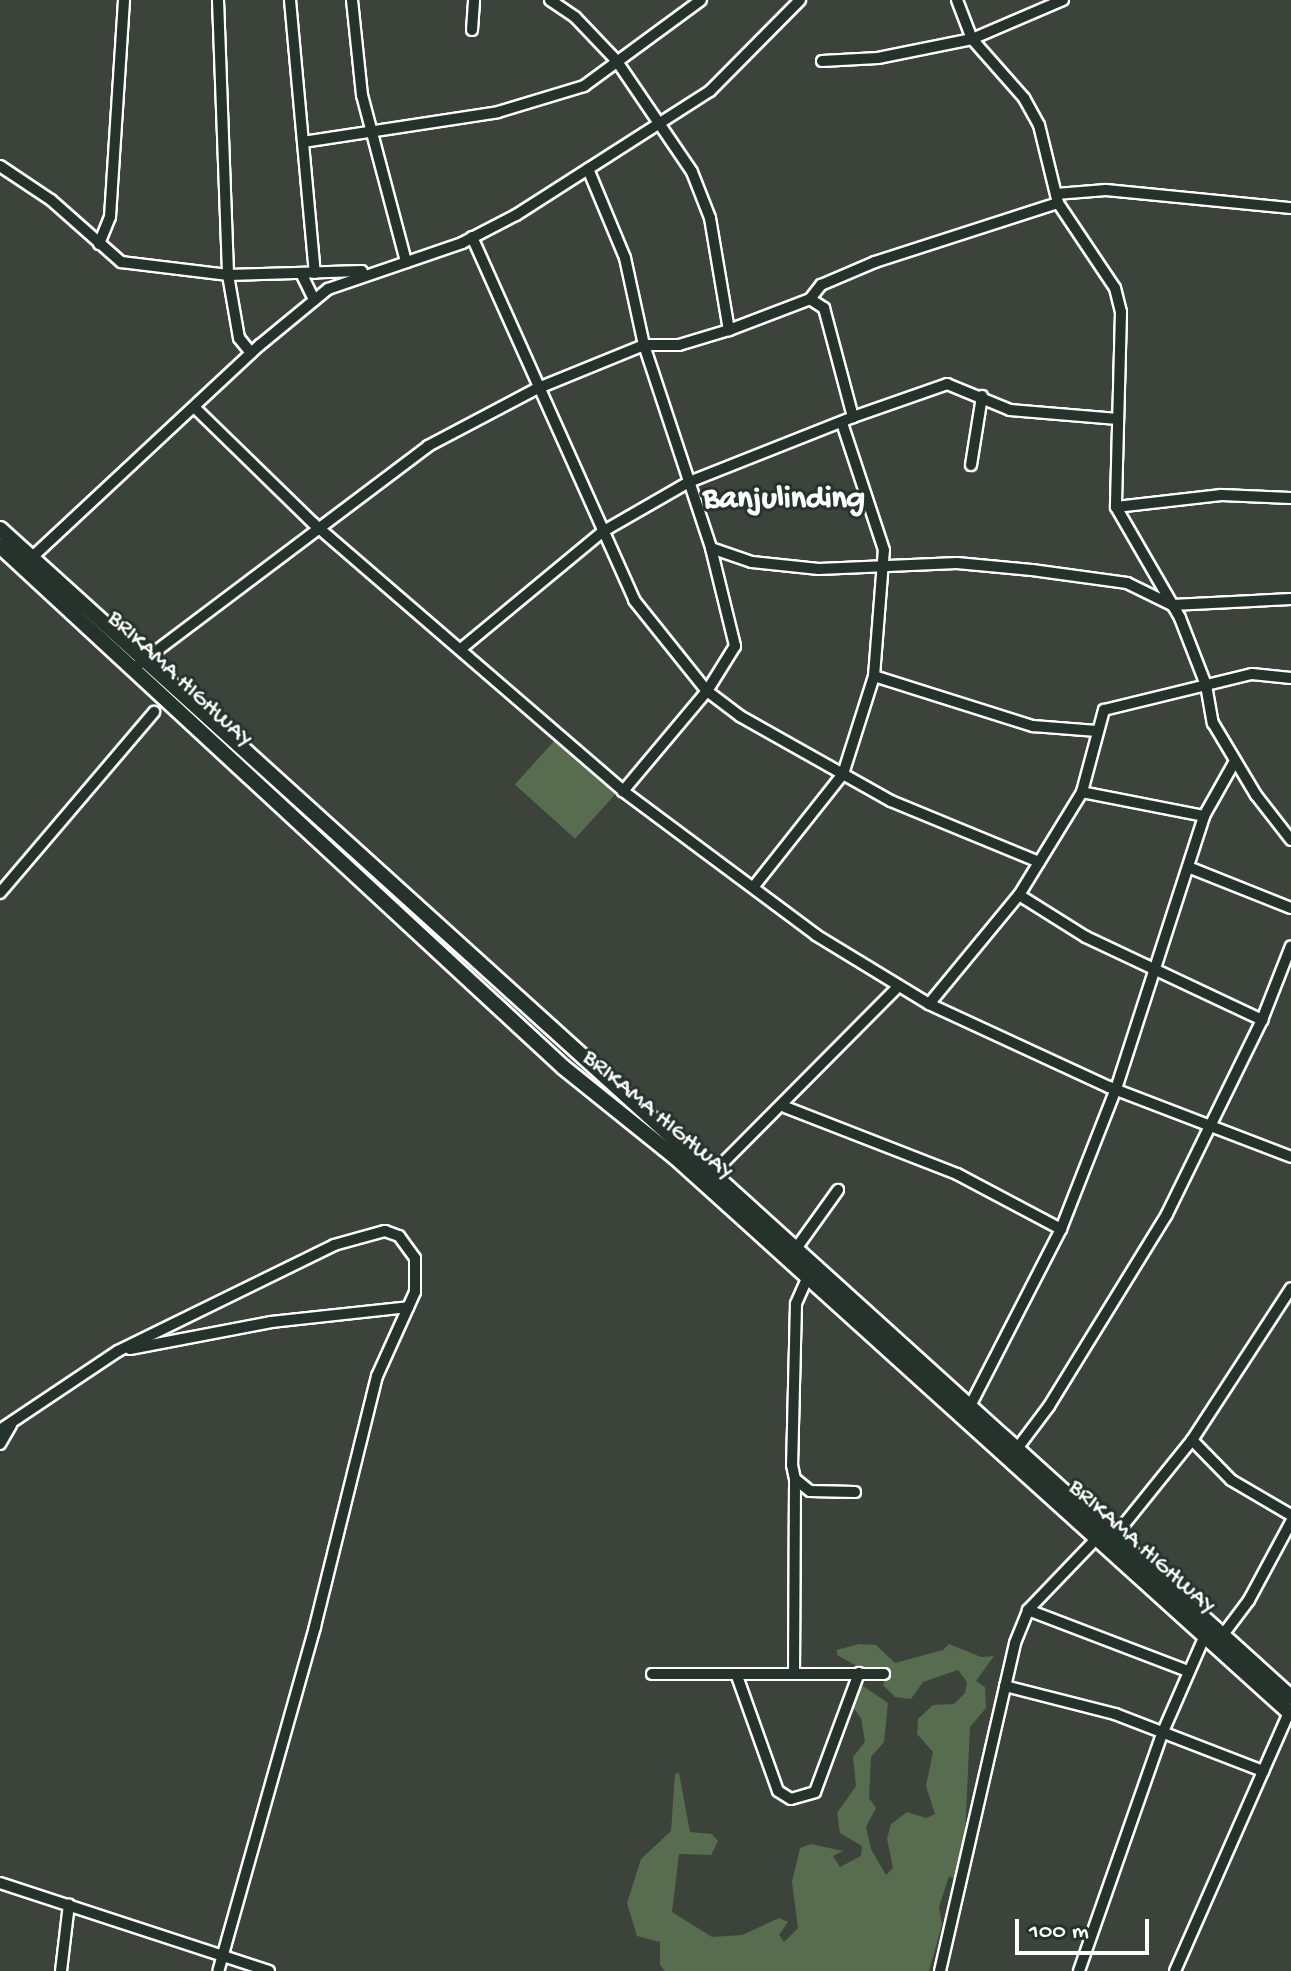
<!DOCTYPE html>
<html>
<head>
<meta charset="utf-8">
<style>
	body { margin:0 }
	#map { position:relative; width:1291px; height:1971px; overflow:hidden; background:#3c433a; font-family:"Gochi Hand",sans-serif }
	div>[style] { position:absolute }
	.green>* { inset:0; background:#586c4f; transform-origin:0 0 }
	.roads { filter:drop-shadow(2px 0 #fff) drop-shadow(-2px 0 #fff) drop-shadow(0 2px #fff) drop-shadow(0 -2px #fff) }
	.minor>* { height:10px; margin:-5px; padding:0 5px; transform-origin:5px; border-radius:5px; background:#26332d }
	.highway>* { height:14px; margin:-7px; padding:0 7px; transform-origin:7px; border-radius:7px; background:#26332d }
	span { translate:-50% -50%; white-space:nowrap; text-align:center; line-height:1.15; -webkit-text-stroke:6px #26332d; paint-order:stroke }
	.street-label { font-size:24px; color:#fff }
	.district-label { font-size:32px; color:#fff; font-weight:700 }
	.scale { position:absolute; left:1015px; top:1919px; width:134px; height:36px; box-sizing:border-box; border:4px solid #fff; border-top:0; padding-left:10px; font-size:24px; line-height:28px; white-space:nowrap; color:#fff; -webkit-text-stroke:6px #26332d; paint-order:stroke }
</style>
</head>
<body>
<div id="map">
	<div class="green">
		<div style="left:555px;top:740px;width:81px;height:60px;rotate:42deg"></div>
		<div style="clip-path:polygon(859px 1644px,876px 1645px,895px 1663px,943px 1650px,949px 1644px,981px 1657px,994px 1656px,976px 1681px,985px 1687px,986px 1708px,970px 1727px,964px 1857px,957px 1880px,949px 1876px,939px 1907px,942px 1925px,929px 1971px,665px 1971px,660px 1965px,660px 1942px,637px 1936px,627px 1903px,641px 1859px,671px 1831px,675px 1774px,679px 1773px,690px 1832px,712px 1834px,718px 1841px,711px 1855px,679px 1854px,672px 1912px,712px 1937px,742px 1935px,779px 1918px,788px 1922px,779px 1935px,784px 1942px,798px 1928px,792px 1882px,800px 1848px,811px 1844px,843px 1851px,833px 1856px,840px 1867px,861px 1856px,862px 1846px,840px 1833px,837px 1813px,856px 1786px,853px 1757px,865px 1742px,861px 1718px,852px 1706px,856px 1692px,863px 1686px,888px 1703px,884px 1742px,871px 1757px,869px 1798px,876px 1808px,866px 1827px,871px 1849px,886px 1875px,893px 1868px,887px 1839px,891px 1824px,907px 1812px,926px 1818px,935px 1814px,926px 1786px,933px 1752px,917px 1734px,918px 1719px,933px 1705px,954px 1704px,965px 1693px,967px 1682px,958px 1670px,923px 1682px,911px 1699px,895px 1697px,883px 1685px,888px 1669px,862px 1669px,837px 1655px,837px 1650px)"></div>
	</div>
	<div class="roads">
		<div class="minor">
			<div style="left:218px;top:0;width:275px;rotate:87.9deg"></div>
			<div style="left:228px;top:275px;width:64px;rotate:80.1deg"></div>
			<div style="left:239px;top:338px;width:19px;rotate:51deg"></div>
			<div style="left:290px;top:0;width:274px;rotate:84.8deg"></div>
			<div style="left:352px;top:0;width:96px;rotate:84deg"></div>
			<div style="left:362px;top:95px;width:173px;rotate:75.2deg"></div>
			<div style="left:550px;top:0;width:30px;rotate:34deg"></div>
			<div style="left:575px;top:17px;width:59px;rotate:46.4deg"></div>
			<div style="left:616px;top:60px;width:135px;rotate:55.8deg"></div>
			<div style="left:692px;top:172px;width:49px;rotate:68.6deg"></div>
			<div style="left:710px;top:218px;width:114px;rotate:80.4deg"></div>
			<div style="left:957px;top:0;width:42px;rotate:69deg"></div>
			<div style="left:972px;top:39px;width:79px;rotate:48.6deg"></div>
			<div style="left:1024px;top:98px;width:31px;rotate:61deg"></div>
			<div style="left:1039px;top:125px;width:80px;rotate:76.3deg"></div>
			<div style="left:1058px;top:203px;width:102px;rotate:56.2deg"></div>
			<div style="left:1115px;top:288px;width:25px;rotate:76deg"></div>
			<div style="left:1121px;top:312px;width:195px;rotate:91.5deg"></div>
			<div style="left:1116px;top:507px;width:128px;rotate:60deg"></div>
			<div style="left:1180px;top:618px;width:72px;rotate:68.8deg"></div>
			<div style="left:1206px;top:685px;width:39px;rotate:80deg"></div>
			<div style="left:1213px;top:723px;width:84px;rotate:59.2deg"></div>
			<div style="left:1256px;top:795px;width:57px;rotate:52.1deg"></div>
			<div style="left:472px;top:30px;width:30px;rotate:-86deg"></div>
			<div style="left:822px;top:61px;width:56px;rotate:-3.1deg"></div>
			<div style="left:878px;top:58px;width:96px;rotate:-11.4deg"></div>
			<div style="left:972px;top:39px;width:99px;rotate:-23.2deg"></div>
			<div style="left:303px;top:142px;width:197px;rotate:-8.7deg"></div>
			<div style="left:498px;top:112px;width:90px;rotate:-16.8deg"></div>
			<div style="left:584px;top:86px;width:145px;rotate:-36.3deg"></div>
			<div style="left:0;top:166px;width:61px;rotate:33.7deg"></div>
			<div style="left:51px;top:200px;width:94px;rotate:41.5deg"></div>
			<div style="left:121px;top:262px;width:108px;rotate:6.9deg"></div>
			<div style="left:228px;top:275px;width:134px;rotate:-1.7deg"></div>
			<div style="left:588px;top:169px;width:96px;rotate:67.4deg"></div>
			<div style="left:625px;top:258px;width:89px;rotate:77.7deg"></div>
			<div style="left:644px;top:345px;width:214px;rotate:71.7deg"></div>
			<div style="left:711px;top:548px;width:101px;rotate:76.2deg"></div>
			<div style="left:735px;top:646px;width:53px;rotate:121.9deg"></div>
			<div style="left:707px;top:691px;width:131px;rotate:130deg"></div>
			<div style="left:1056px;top:194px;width:50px;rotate:-4.6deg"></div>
			<div style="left:1106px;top:190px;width:186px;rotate:5.6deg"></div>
			<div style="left:472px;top:237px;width:398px;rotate:65.9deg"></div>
			<div style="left:634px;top:600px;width:117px;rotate:51.3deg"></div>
			<div style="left:707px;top:691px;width:41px;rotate:37.1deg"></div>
			<div style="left:740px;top:716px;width:173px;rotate:29.4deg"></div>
			<div style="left:891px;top:801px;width:160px;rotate:22.4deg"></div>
			<div style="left:99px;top:244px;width:29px;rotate:-68deg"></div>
			<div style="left:110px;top:217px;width:217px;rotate:-86.3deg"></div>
			<div style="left:302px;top:275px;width:28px;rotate:64deg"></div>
			<div style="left:810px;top:299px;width:17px;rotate:33deg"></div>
			<div style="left:824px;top:308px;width:113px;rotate:75.1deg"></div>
			<div style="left:194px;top:407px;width:166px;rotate:44.3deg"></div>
			<div style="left:313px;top:523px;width:410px;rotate:40.8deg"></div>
			<div style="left:623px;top:791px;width:241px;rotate:36.7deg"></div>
			<div style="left:816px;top:935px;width:132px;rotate:31.4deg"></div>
			<div style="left:929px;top:1004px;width:198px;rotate:24.8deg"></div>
			<div style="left:1109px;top:1087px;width:195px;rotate:21deg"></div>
			<div style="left:971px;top:465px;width:70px;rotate:-80.9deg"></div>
			<div style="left:1116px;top:507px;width:106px;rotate:-6.5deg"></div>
			<div style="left:1221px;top:495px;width:70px;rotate:2.5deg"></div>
			<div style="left:711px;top:548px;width:43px;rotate:18.9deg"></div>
			<div style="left:752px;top:562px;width:67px;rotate:6deg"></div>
			<div style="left:819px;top:569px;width:138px;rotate:-2.5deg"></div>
			<div style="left:957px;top:563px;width:75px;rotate:5.3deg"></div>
			<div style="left:1032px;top:570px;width:96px;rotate:7.8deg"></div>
			<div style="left:1127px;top:583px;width:50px;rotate:26.1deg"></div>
			<div style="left:1172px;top:605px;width:119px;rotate:-2.9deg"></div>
			<div style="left:27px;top:562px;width:318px;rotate:-43deg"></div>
			<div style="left:260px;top:345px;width:88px;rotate:-39.5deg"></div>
			<div style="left:328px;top:289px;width:142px;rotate:-18.9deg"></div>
			<div style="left:462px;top:243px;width:61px;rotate:-27.4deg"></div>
			<div style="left:516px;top:215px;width:230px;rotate:-32.6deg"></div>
			<div style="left:710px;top:91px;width:128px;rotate:-45.3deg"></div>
			<div style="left:462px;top:648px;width:182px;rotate:-39.6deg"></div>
			<div style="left:602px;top:532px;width:100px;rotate:-29.9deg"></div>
			<div style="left:689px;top:482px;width:176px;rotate:-21.6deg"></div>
			<div style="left:853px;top:417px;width:100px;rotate:-19.3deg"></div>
			<div style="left:947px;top:384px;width:68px;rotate:22.4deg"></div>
			<div style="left:1010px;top:410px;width:108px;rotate:4.8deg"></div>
			<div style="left:139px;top:664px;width:362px;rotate:-37deg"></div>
			<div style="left:428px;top:446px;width:122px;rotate:-27.8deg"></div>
			<div style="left:536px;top:389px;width:117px;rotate:-22.2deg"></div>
			<div style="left:644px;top:345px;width:35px"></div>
			<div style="left:679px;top:345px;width:52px;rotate:-16.7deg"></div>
			<div style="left:729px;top:330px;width:87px;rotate:-20.9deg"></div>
			<div style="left:810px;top:299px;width:18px;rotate:-52deg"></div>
			<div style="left:821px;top:285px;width:59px;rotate:-23.1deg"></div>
			<div style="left:875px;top:262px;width:192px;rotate:-17.9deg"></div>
			<div style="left:874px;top:676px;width:167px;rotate:17.5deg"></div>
			<div style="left:1033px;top:726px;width:64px;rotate:4.5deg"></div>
			<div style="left:1082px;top:792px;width:124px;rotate:11.1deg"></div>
			<div style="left:1188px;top:867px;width:111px;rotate:21.7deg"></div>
			<div style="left:755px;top:885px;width:142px;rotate:-51.6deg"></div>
			<div style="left:843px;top:774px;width:103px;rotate:-72.4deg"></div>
			<div style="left:874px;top:676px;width:126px;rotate:-85.5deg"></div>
			<div style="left:884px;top:550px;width:134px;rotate:-108.3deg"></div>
			<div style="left:0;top:893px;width:238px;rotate:-49.6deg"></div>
			<div style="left:1019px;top:895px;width:79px;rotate:32.1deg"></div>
			<div style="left:1086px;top:937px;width:195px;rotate:25.2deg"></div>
			<div style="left:929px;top:1004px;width:141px;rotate:-50.5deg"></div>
			<div style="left:1019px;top:895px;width:121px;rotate:-58.5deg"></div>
			<div style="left:1082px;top:792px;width:85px;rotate:-75deg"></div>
			<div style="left:1104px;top:710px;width:152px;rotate:-13.7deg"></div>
			<div style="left:1252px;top:674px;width:39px;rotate:6deg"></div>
			<div style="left:785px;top:1107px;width:185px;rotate:21.3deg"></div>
			<div style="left:957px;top:1174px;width:118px;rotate:27.9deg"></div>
			<div style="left:712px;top:1174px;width:265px;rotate:-45.2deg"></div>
			<div style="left:795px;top:1250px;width:74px;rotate:-54.4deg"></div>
			<div style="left:810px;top:1272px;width:35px;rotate:114deg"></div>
			<div style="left:796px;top:1304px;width:161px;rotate:91.4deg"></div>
			<div style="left:792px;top:1465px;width:14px;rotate:78deg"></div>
			<div style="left:795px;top:1479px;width:19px;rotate:39deg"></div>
			<div style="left:810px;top:1491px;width:45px;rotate:1.3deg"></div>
			<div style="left:130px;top:1349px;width:144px;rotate:-10.8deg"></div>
			<div style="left:271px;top:1322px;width:138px;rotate:-6.2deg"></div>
			<div style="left:969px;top:1408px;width:201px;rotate:-62.8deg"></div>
			<div style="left:1061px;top:1229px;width:150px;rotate:-68.6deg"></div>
			<div style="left:1116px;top:1089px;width:287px;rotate:-72.1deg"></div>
			<div style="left:1204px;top:816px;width:63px;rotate:-60.6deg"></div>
			<div style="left:0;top:1430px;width:142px;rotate:-33.8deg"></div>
			<div style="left:118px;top:1351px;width:241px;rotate:-26.1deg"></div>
			<div style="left:334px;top:1245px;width:53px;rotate:-15.4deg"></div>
			<div style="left:385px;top:1231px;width:15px;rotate:20deg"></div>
			<div style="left:399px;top:1236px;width:27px;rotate:54deg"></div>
			<div style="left:415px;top:1258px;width:34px;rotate:90deg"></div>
			<div style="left:415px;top:1292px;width:92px;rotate:114.3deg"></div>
			<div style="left:377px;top:1376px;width:259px;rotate:103.9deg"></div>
			<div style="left:315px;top:1627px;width:357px;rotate:105.7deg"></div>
			<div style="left:1192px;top:1440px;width:56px;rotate:45.7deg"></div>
			<div style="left:1231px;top:1480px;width:69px;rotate:30.3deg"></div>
			<div style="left:0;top:1444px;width:22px;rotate:-60deg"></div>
			<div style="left:1016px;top:1450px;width:55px;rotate:-53.1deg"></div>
			<div style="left:1049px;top:1406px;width:225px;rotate:-58.4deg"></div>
			<div style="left:1167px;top:1214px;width:216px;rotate:-63.9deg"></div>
			<div style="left:1262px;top:1020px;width:79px;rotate:-68.6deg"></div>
			<div style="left:1113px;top:1538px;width:126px;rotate:-51.1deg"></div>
			<div style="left:1192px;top:1440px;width:181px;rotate:-56.9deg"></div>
			<div style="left:1028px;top:1610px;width:171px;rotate:20.9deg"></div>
			<div style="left:1222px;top:1636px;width:45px;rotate:-53.1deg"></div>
			<div style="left:1249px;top:1600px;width:89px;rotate:-61.7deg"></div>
			<div style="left:652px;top:1674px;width:232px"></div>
			<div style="left:794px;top:1674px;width:195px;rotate:-89.7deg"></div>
			<div style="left:737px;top:1676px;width:122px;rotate:70.4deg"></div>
			<div style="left:778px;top:1791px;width:15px;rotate:32deg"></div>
			<div style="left:791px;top:1799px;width:25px;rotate:-16deg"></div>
			<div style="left:815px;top:1792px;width:127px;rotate:-69.7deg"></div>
			<div style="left:1005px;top:1686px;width:114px;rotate:14.3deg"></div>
			<div style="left:1115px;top:1714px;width:159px;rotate:21.1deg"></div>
			<div style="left:0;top:1883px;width:283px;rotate:18.1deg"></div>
			<div style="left:61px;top:1971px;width:67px;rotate:-83.2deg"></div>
			<div style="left:940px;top:1971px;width:336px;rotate:-77.1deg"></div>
			<div style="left:1015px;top:1643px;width:35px;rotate:-68deg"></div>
			<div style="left:1028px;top:1610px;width:100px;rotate:-46.2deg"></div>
			<div style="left:1079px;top:1971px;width:251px;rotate:-70.7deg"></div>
			<div style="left:1162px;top:1734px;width:112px;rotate:-66.4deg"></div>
			<div style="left:1175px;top:1971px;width:283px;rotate:-66.2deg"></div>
		</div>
		<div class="highway">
			<div style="left:0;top:529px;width:1741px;rotate:42.14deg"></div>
			<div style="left:0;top:546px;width:767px;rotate:42.78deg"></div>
			<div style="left:563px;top:1067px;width:144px;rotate:38.8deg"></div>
			<div style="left:675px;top:1157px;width:830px;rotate:42.12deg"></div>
		</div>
	</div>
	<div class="street-label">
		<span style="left:179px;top:680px;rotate:43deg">BRIKAMA HIGHWAY</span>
		<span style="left:657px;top:1116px;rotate:40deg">BRIKAMA HIGHWAY</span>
		<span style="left:1141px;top:1548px;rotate:42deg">BRIKAMA HIGHWAY</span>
	</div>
	<div class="district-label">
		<span style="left:784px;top:500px">Banjulinding</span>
	</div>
	<div class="scale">100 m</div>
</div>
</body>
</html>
